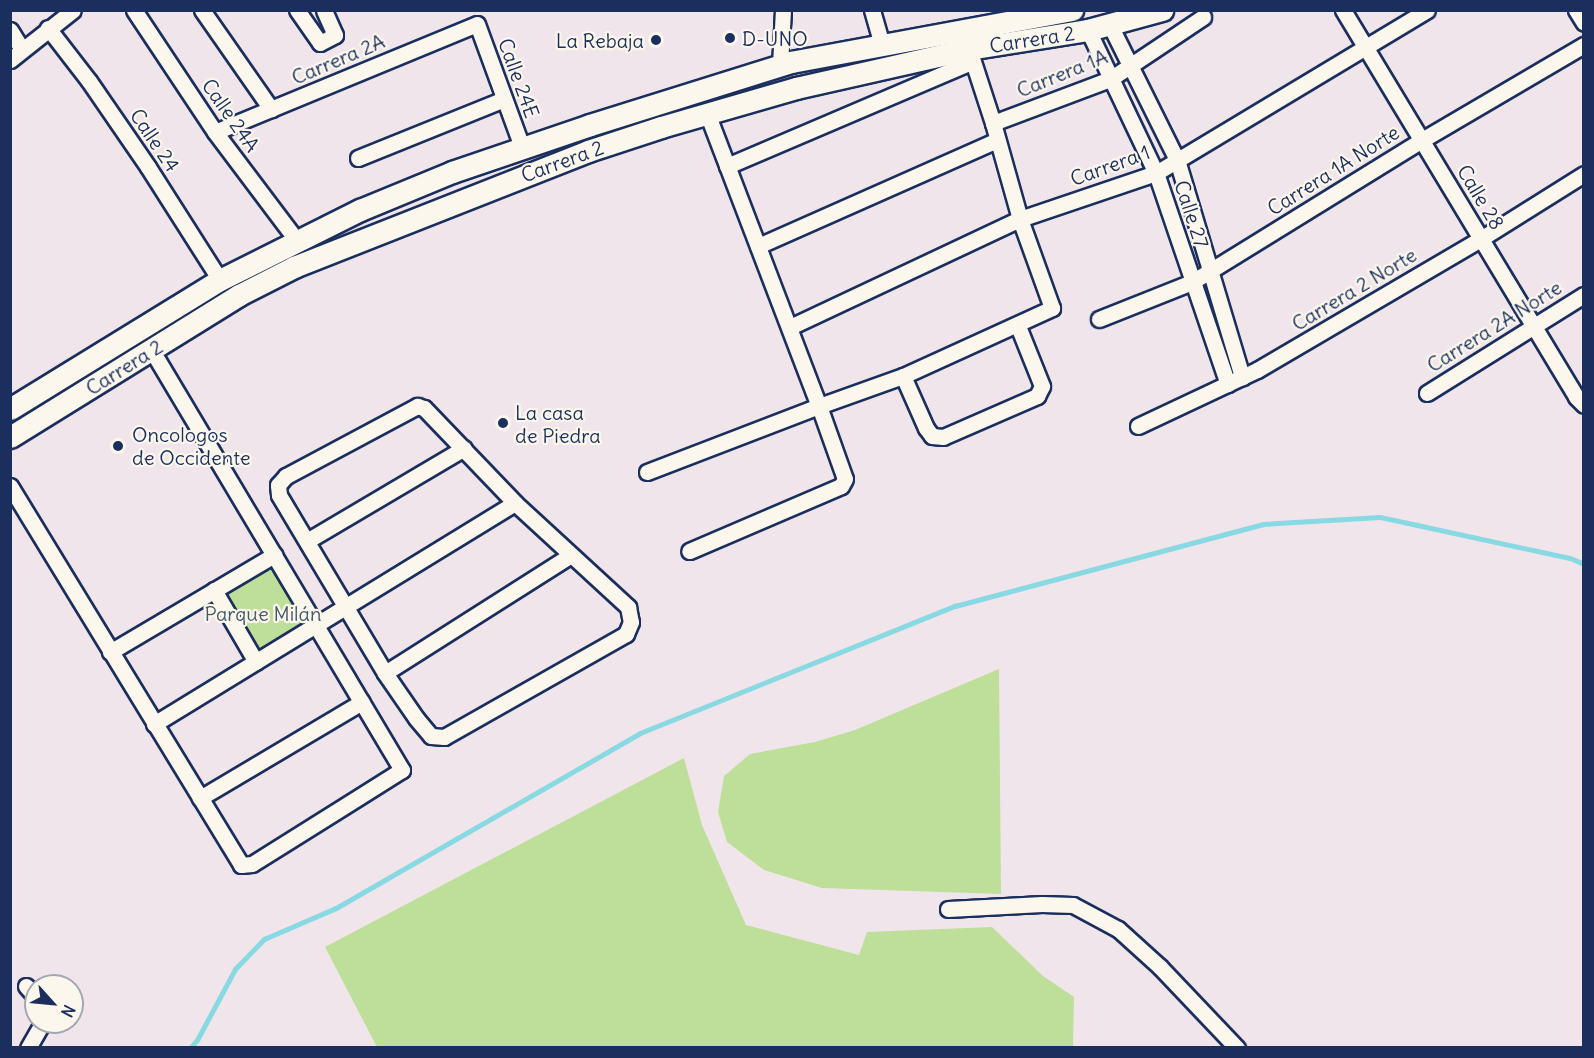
<!DOCTYPE html>
<html>
<head>
<meta charset="utf-8">
<style>
	body { margin:0 }
	#map { position:relative; width:1594px; height:1058px; overflow:hidden; background:#f0e5eb; font-family:Delius,sans-serif }
	div>[style] { position:absolute }
	.green>* { inset:0; background:#bedf99; transform-origin:0 0 }
	.stream>* { height:5px; margin:-2.5px; padding:0 2.5px; transform-origin:2.5px; border-radius:2.5px; background:#88d9e2 }
	.roads { filter:drop-shadow(2px 0 #1b2f5e) drop-shadow(-2px 0 #1b2f5e) drop-shadow(0 2px #1b2f5e) drop-shadow(0 -2px #1b2f5e) }
	.street>* { height:15px; margin:-7.5px; padding:0 7.5px; transform-origin:7.5px; border-radius:7.5px; background:#fbf7ec }
	.secondary>* { height:21px; margin:-10.5px; padding:0 10.5px; transform-origin:10.5px; border-radius:10.5px; background:#fbf7ec }
	.dots>* { width:16px; height:16px; translate:-50% -50%; box-sizing:border-box; border:3px solid #fbf7ec; border-radius:50% }
	span { translate:-50% -50%; white-space:nowrap; text-align:center; line-height:1.15; -webkit-text-stroke:4.5px #fbf7ec; paint-order:stroke }
	.poi-label { font-size:20px; color:#1b2f5e }
	.left { translate:0 -50%; text-align:left }
	.right { translate:-100% -50%; text-align:right }
	.street-label { font-size:20px; color:#1b2f5e }
	.park-label { font-size:20px; color:#445b6d }
	.frame { position:absolute; inset:0; border:12px solid #1b2f5e; pointer-events:none }
	.north { position:absolute; left:24px; top:974px; width:60px; height:60px; box-sizing:border-box; background:#fbf7ec; border:2px solid #a1a7b3; border-radius:50%; rotate:117deg; font-size:16px; font-weight:700; line-height:24px; text-align:center; color:#1b2f5e }
	.north::after { content:''; display:block; margin:auto; width:21px; height:27px; background:#1b2f5e; clip-path:polygon(50% 0,100% 100%,50% 72%,0 100%) }
</style>
</head>
<body>
<div id="map">
	<div class="green">
		<div style="left:272px;top:564px;width:69px;height:63px;rotate:62deg"></div>
		<div style="clip-path:polygon(999px 669px,1001px 894px,822px 888px,764px 870px,727px 842px,718px 812px,724px 776px,750px 754px,815px 742px,855px 730px)"></div>
		<div style="clip-path:polygon(684px 758px,702px 825px,746px 925px,859px 955px,867px 932px,992px 927px,1043px 976px,1074px 997px,1073px 1047px,377px 1047px,325px 947px)"></div>
	</div>
	<div class="stream">
		<div style="left:190px;top:1048px;width:11px;rotate:-49deg"></div>
		<div style="left:197px;top:1040px;width:81px;rotate:-61.8deg"></div>
		<div style="left:235px;top:969px;width:42px;rotate:-46deg"></div>
		<div style="left:264px;top:939px;width:78px;rotate:-23.3deg"></div>
		<div style="left:336px;top:908px;width:351px;rotate:-29.9deg"></div>
		<div style="left:640px;top:733px;width:340px;rotate:-22deg"></div>
		<div style="left:955px;top:606px;width:319px;rotate:-14.9deg"></div>
		<div style="left:1263px;top:524px;width:117px;rotate:-3.4deg"></div>
		<div style="left:1380px;top:517px;width:194px;rotate:12.2deg"></div>
		<div style="left:1570px;top:558px;width:15px;rotate:23deg"></div>
	</div>
	<div class="roads">
		<div class="street">
			<div style="left:134px;top:10px;width:146px;rotate:56.4deg"></div>
			<div style="left:215px;top:132px;width:136px;rotate:53deg"></div>
			<div style="left:202px;top:10px;width:121px;rotate:55.1deg"></div>
			<div style="left:297px;top:10px;width:40px;rotate:55.1deg"></div>
			<div style="left:320px;top:43px;width:17px;rotate:-28deg"></div>
			<div style="left:335px;top:35px;width:27px;rotate:-114deg"></div>
			<div style="left:872px;top:10px;width:36px;rotate:74deg"></div>
			<div style="left:1343px;top:10px;width:452px;rotate:58.9deg"></div>
			<div style="left:1576px;top:397px;width:11px;rotate:45deg"></div>
			<div style="left:1576px;top:10px;width:15px;rotate:58deg"></div>
			<div style="left:1110px;top:25px;width:151px;rotate:63.6deg"></div>
			<div style="left:1177px;top:160px;width:227px;rotate:73.3deg"></div>
			<div style="left:48px;top:28px;width:67px;rotate:52.3deg"></div>
			<div style="left:89px;top:81px;width:104px;rotate:55.5deg"></div>
			<div style="left:148px;top:167px;width:134px;rotate:57.5deg"></div>
			<div style="left:10px;top:30px;width:22px;rotate:58deg"></div>
			<div style="left:1088px;top:30px;width:158px;rotate:64.6deg"></div>
			<div style="left:1156px;top:173px;width:223px;rotate:71.2deg"></div>
			<div style="left:10px;top:60px;width:80px;rotate:-38.4deg"></div>
			<div style="left:780px;top:65px;width:55px;rotate:-86.9deg"></div>
			<div style="left:707px;top:113px;width:314px;rotate:69.1deg"></div>
			<div style="left:819px;top:406px;width:89px;rotate:-19.7deg"></div>
			<div style="left:903px;top:376px;width:164px;rotate:-24.5deg"></div>
			<div style="left:1052px;top:308px;width:95px;rotate:-109.8deg"></div>
			<div style="left:1020px;top:219px;width:100px;rotate:-105.7deg"></div>
			<div style="left:993px;top:123px;width:78px;rotate:-108deg"></div>
			<div style="left:993px;top:123px;width:125px;rotate:-20.6deg"></div>
			<div style="left:1110px;top:79px;width:112px;rotate:-33.7deg"></div>
			<div style="left:215px;top:132px;width:283px;rotate:-22.4deg"></div>
			<div style="left:477px;top:24px;width:131px;rotate:69.9deg"></div>
			<div style="left:358px;top:158px;width:157px;rotate:-22deg"></div>
			<div style="left:727px;top:166px;width:267px;rotate:-23.1deg"></div>
			<div style="left:758px;top:246px;width:261px;rotate:-23.9deg"></div>
			<div style="left:1099px;top:319px;width:100px;rotate:-21.7deg"></div>
			<div style="left:1192px;top:282px;width:270px;rotate:-31.7deg"></div>
			<div style="left:1422px;top:140px;width:188px;rotate:-30.4deg"></div>
			<div style="left:790px;top:327px;width:254px;rotate:-25.2deg"></div>
			<div style="left:1020px;top:219px;width:144px;rotate:-18.7deg"></div>
			<div style="left:1156px;top:173px;width:316px;rotate:-31deg"></div>
			<div style="left:903px;top:376px;width:57px;rotate:66.1deg"></div>
			<div style="left:926px;top:428px;width:10px;rotate:53deg"></div>
			<div style="left:932px;top:436px;width:11px;rotate:5deg"></div>
			<div style="left:943px;top:437px;width:103px;rotate:-23.6deg"></div>
			<div style="left:1037px;top:396px;width:11px;rotate:-63deg"></div>
			<div style="left:1042px;top:386px;width:65px;rotate:-111.8deg"></div>
			<div style="left:1427px;top:393px;width:185px;rotate:-32deg"></div>
			<div style="left:417px;top:406px;width:7px;rotate:16deg"></div>
			<div style="left:424px;top:408px;width:132px;rotate:46.2deg"></div>
			<div style="left:515px;top:503px;width:154px;rotate:42.6deg"></div>
			<div style="left:628px;top:607px;width:15px;rotate:79deg"></div>
			<div style="left:631px;top:622px;width:13px;rotate:113deg"></div>
			<div style="left:626px;top:634px;width:209px;rotate:150.5deg"></div>
			<div style="left:444px;top:737px;width:13px;rotate:-176deg"></div>
			<div style="left:431px;top:736px;width:23px;rotate:-130deg"></div>
			<div style="left:416px;top:718px;width:55px;rotate:-124.6deg"></div>
			<div style="left:385px;top:673px;width:207px;rotate:-120.8deg"></div>
			<div style="left:279px;top:495px;width:10px;rotate:-96deg"></div>
			<div style="left:278px;top:485px;width:12px;rotate:-48deg"></div>
			<div style="left:286px;top:476px;width:149px;rotate:-28.1deg"></div>
			<div style="left:1138px;top:426px;width:132px;rotate:-25.2deg"></div>
			<div style="left:1257px;top:370px;width:261px;rotate:-30.4deg"></div>
			<div style="left:1482px;top:238px;width:120px;rotate:-32.1deg"></div>
			<div style="left:647px;top:472px;width:184px;rotate:-21deg"></div>
			<div style="left:819px;top:406px;width:77px;rotate:70.4deg"></div>
			<div style="left:845px;top:479px;width:8px;rotate:120deg"></div>
			<div style="left:841px;top:486px;width:165px;rotate:156.8deg"></div>
			<div style="left:10px;top:486px;width:444px;rotate:58.6deg"></div>
			<div style="left:241px;top:865px;width:11px;rotate:-5deg"></div>
			<div style="left:252px;top:864px;width:177px;rotate:-32.1deg"></div>
			<div style="left:402px;top:770px;width:490px;rotate:-120.8deg"></div>
			<div style="left:307px;top:541px;width:182px;rotate:-30.6deg"></div>
			<div style="left:214px;top:590px;width:83px;rotate:59.7deg"></div>
			<div style="left:110px;top:652px;width:191px;rotate:-30.6deg"></div>
			<div style="left:385px;top:673px;width:220px;rotate:-32.4deg"></div>
			<div style="left:154px;top:724px;width:423px;rotate:-31.5deg"></div>
			<div style="left:200px;top:798px;width:188px;rotate:-30.7deg"></div>
			<div style="left:948px;top:909px;width:94px;rotate:-3deg"></div>
			<div style="left:1042px;top:904px;width:31px;rotate:2deg"></div>
			<div style="left:1073px;top:905px;width:51px;rotate:28.1deg"></div>
			<div style="left:1118px;top:929px;width:57px;rotate:42.1deg"></div>
			<div style="left:1160px;top:967px;width:112px;rotate:46.5deg"></div>
			<div style="left:26px;top:986px;width:15px;rotate:48deg"></div>
			<div style="left:28px;top:1048px;width:30px;rotate:-60deg"></div>
		</div>
		<div class="secondary">
			<div style="left:10px;top:409px;width:246px;rotate:-31.6deg"></div>
			<div style="left:220px;top:280px;width:157px;rotate:-26.6deg"></div>
			<div style="left:360px;top:210px;width:100px;rotate:-22.4deg"></div>
			<div style="left:452px;top:172px;width:146px;rotate:-18.8deg"></div>
			<div style="left:590px;top:125px;width:211px;rotate:-17.4deg"></div>
			<div style="left:791px;top:62px;width:286px;rotate:-10.5deg"></div>
			<div style="left:10px;top:437px;width:269px;rotate:-31.8deg"></div>
			<div style="left:239px;top:295px;width:62px;rotate:-27deg"></div>
			<div style="left:294px;top:267px;width:316px;rotate:-21.5deg"></div>
			<div style="left:588px;top:151px;width:77px;rotate:-18.2deg"></div>
			<div style="left:661px;top:127px;width:141px;rotate:-16.1deg"></div>
			<div style="left:796px;top:88px;width:177px;rotate:-12.7deg"></div>
			<div style="left:969px;top:49px;width:121px;rotate:-9.1deg"></div>
			<div style="left:1088px;top:30px;width:77px;rotate:-15.1deg"></div>
		</div>
	</div>
	<div class="dots">
		<div style="left:730px;top:38px;background:#1b2f5e"></div>
		<div style="left:656px;top:40px;background:#1b2f5e"></div>
		<div style="left:503px;top:423px;background:#1b2f5e"></div>
		<div style="left:118px;top:446px;background:#1b2f5e"></div>
	</div>
	<div class="poi-label">
		<span class="left" style="left:742px;top:38px">D-UNO</span>
		<span class="right" style="left:644px;top:40px">La Rebaja</span>
		<span class="left" style="left:515px;top:424px">La casa<br>de Piedra</span>
		<span class="left" style="left:132px;top:446px">Oncologos<br>de Occidente</span>
	</div>
	<div class="street-label">
		<span style="left:1032px;top:39px;rotate:-9deg">Carrera 2</span>
		<span style="left:338px;top:59px;rotate:-23deg">Carrera 2A</span>
		<span style="left:1062px;top:73px;rotate:-22deg">Carrera 1A</span>
		<span style="left:519px;top:78px;rotate:70deg">Calle 24E</span>
		<span style="left:231px;top:115px;rotate:55deg">Calle 24A</span>
		<span style="left:155px;top:140px;rotate:56deg">Calle 24</span>
		<span style="left:562px;top:161px;rotate:-20deg">Carrera 2</span>
		<span style="left:1110px;top:165px;rotate:-20deg">Carrera 1</span>
		<span style="left:1333px;top:170px;rotate:-32deg">Carrera 1A Norte</span>
		<span style="left:1481px;top:197px;rotate:59deg">Calle 28</span>
		<span style="left:1192px;top:214px;rotate:72deg">Calle 27</span>
		<span style="left:1354px;top:289px;rotate:-31deg">Carrera 2 Norte</span>
		<span style="left:1494px;top:326px;rotate:-32deg">Carrera 2A Norte</span>
		<span style="left:124px;top:367px;rotate:-32deg">Carrera 2</span>
	</div>
	<div class="park-label">
		<span style="left:263px;top:613px">Parque Milán</span>
	</div>
	<div class="frame"></div>
	<div class="north">N</div>
</div>
</body>
</html>
